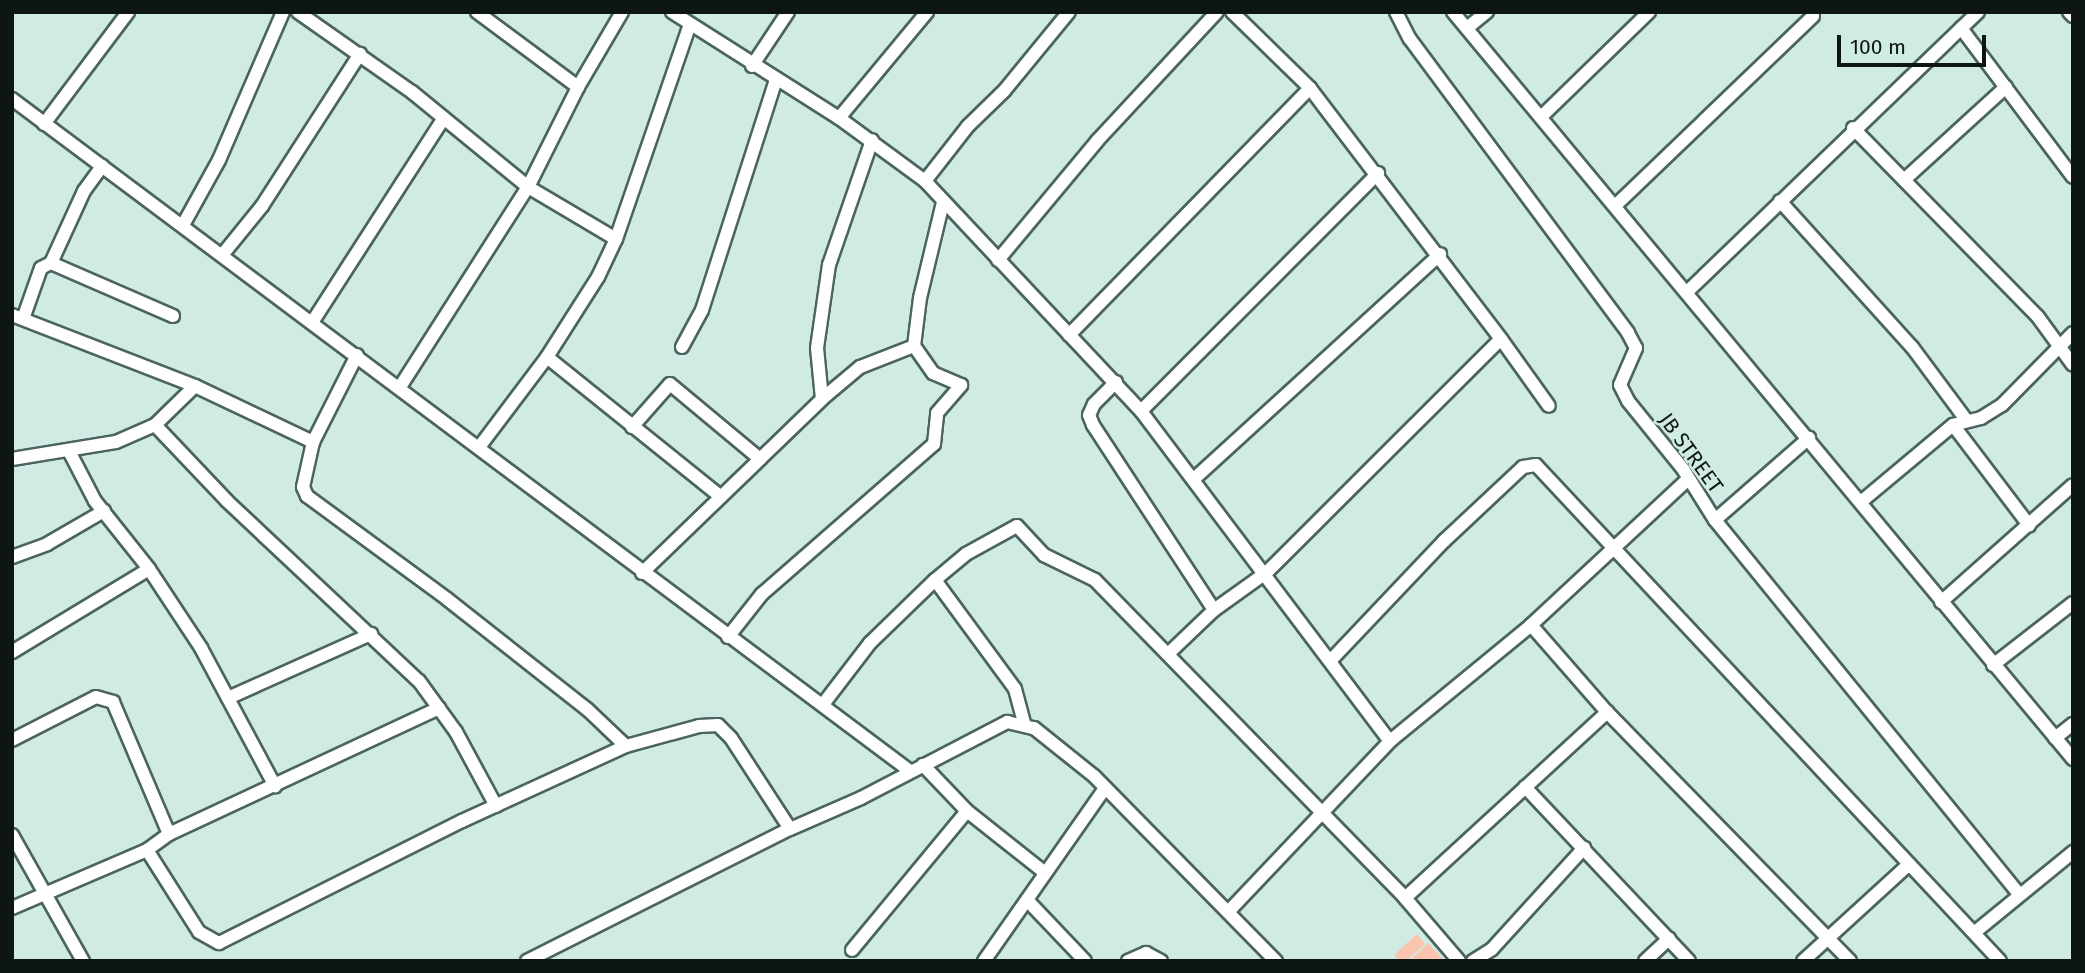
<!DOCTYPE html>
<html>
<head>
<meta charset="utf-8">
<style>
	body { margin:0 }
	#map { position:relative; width:2085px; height:973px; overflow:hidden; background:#d0eae4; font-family:"Fira Sans",sans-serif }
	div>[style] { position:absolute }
	.green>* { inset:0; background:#fac5ae }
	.roads { filter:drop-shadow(2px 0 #4c645f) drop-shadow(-2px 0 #4c645f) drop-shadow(0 2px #4c645f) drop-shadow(0 -2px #4c645f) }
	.minor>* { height:12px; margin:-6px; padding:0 6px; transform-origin:6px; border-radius:6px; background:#fff }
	span { translate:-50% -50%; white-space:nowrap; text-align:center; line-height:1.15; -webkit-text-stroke:5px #d0eae4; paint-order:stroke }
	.street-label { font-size:21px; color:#0d1614 }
	.frame { position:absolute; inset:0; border:14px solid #0d1614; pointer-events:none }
	.scale { position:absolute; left:1837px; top:35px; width:149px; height:32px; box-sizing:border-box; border:4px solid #0d1614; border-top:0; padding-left:9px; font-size:21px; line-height:24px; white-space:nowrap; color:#0d1614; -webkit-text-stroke:5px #d0eae4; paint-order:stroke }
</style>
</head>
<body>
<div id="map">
	<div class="green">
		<div style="clip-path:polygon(1417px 934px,1425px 944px,1406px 961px,1399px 961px,1394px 955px)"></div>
		<div style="clip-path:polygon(1428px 943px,1445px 961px,1409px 961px)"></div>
	</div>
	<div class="roads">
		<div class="minor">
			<div style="left:298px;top:12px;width:139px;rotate:35.1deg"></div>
			<div style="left:412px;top:92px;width:150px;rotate:39.3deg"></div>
			<div style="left:528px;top:187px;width:102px;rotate:30.6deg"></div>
			<div style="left:477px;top:12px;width:126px;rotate:36.6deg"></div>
			<div style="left:672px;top:12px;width:198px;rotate:32.4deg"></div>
			<div style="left:839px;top:118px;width:107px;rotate:36.2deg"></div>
			<div style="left:925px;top:181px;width:316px;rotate:46.8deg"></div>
			<div style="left:1141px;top:411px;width:413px;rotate:53deg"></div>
			<div style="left:1396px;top:12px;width:30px;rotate:63deg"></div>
			<div style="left:1410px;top:39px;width:366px;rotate:53.4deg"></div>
			<div style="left:1628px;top:333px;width:17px;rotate:62deg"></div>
			<div style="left:1636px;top:348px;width:40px;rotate:113.4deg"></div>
			<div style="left:1620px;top:385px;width:18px;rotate:63deg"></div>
			<div style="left:1628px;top:401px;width:87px;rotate:51deg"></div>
			<div style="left:1683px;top:469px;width:60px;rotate:57.9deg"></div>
			<div style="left:1715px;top:520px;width:482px;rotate:50.9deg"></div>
			<div style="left:1453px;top:12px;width:971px;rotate:50.31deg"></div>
			<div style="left:2069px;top:12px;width:6px;rotate:45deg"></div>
			<div style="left:1467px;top:28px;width:26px;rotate:-39deg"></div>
			<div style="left:1961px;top:28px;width:186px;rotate:53.1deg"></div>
			<div style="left:752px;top:66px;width:65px;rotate:-56.3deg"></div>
			<div style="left:12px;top:99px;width:1122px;rotate:36.81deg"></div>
			<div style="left:1541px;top:117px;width:151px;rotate:-44.2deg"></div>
			<div style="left:839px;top:118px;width:138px;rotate:-50.3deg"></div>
			<div style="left:44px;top:124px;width:140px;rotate:-53.1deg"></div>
			<div style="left:1853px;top:128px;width:264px;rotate:45.6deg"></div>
			<div style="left:2038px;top:317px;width:59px;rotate:53.9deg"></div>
			<div style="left:1904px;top:180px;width:138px;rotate:-42.4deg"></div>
			<div style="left:925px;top:181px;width:70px;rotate:-52deg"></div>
			<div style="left:968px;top:126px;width:50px;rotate:-44.2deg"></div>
			<div style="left:1004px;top:91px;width:102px;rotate:-50.6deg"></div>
			<div style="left:1780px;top:201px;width:197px;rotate:47.9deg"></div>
			<div style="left:1912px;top:347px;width:92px;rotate:53.4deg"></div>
			<div style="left:1616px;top:205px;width:273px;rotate:-43.8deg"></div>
			<div style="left:183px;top:225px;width:74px;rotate:-61deg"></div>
			<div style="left:219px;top:160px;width:161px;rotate:-66.6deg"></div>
			<div style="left:223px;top:254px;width:62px;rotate:-50.9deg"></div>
			<div style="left:262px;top:206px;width:181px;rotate:-57.2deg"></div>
			<div style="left:998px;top:260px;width:155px;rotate:-50.2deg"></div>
			<div style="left:1097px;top:141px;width:176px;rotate:-47.1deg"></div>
			<div style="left:51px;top:263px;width:133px;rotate:23.5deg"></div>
			<div style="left:1687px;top:292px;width:404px;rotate:-43.9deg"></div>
			<div style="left:12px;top:315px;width:196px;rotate:21.2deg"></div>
			<div style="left:195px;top:386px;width:131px;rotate:25.4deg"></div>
			<div style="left:23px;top:319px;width:54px;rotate:-70.6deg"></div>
			<div style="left:41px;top:268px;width:11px;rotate:-27deg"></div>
			<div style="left:51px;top:263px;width:79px;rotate:-65.4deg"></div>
			<div style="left:84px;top:191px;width:31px;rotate:-54deg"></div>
			<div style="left:313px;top:321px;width:240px;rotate:-57.2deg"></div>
			<div style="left:1069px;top:335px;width:345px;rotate:-45.7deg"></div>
			<div style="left:1501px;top:339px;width:82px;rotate:54.4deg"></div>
			<div style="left:914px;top:346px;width:48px;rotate:-82.9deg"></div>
			<div style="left:920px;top:298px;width:99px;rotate:-76.5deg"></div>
			<div style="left:682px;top:347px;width:42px;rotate:-61.6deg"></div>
			<div style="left:702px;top:310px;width:243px;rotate:-72.2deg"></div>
			<div style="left:357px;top:355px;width:97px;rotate:116.8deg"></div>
			<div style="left:313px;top:442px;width:46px;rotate:102.5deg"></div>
			<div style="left:303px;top:487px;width:10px;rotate:66deg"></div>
			<div style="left:307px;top:496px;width:174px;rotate:36.3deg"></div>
			<div style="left:447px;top:599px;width:179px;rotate:38.2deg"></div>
			<div style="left:588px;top:710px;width:52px;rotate:43.5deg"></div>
			<div style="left:547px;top:357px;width:223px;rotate:38.8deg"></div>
			<div style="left:1116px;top:382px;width:31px;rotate:135deg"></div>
			<div style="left:1094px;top:404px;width:12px;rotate:114deg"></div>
			<div style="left:1089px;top:415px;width:11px;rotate:68deg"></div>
			<div style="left:1093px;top:425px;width:221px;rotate:56.8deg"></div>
			<div style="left:400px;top:387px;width:237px;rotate:-57.4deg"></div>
			<div style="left:528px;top:187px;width:112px;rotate:-63.4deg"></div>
			<div style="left:578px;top:87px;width:87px;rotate:-59.6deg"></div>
			<div style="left:1141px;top:411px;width:336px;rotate:-45.1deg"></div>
			<div style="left:155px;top:425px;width:105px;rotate:46.5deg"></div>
			<div style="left:227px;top:501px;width:263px;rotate:43.2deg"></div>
			<div style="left:419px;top:681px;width:63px;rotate:54deg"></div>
			<div style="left:456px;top:732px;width:84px;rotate:61.6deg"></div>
			<div style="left:1953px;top:425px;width:126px;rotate:52.8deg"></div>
			<div style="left:632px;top:427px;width:57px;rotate:-48.5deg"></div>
			<div style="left:670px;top:384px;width:117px;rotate:39.8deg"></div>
			<div style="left:480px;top:446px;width:111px;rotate:-53deg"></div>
			<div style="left:547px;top:357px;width:95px;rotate:-57.5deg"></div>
			<div style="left:598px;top:277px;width:42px;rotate:-64.7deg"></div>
			<div style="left:616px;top:239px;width:227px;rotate:-71deg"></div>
			<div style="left:69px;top:451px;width:56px;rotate:62.5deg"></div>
			<div style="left:95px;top:501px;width:87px;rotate:51.5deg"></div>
			<div style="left:149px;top:569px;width:95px;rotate:56.6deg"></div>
			<div style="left:201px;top:648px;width:157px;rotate:61.8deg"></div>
			<div style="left:12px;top:459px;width:105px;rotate:-9.3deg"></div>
			<div style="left:116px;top:442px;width:43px;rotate:-23.6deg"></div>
			<div style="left:155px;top:425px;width:56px;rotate:-44.3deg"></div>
			<div style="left:1195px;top:478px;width:332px;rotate:-42.4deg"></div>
			<div style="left:1862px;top:501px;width:119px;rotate:-39.9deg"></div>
			<div style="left:1953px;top:425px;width:29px;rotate:-14deg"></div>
			<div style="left:1981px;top:418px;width:25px;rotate:-32deg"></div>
			<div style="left:2002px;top:405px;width:101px;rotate:-45.4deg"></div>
			<div style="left:1715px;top:520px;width:125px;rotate:-41.1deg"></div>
			<div style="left:12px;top:557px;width:37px;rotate:-20deg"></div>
			<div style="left:47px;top:544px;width:66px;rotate:-30.1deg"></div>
			<div style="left:642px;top:573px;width:250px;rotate:-44deg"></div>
			<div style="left:822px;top:399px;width:51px;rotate:-95.6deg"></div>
			<div style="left:817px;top:348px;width:84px;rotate:-81.8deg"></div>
			<div style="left:829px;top:265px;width:132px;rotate:-71deg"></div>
			<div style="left:935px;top:580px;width:135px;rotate:53.7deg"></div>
			<div style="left:1015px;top:689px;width:35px;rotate:75deg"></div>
			<div style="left:1941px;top:602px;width:176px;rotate:-41.6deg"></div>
			<div style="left:1531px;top:625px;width:116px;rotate:48.9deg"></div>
			<div style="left:1607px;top:712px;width:348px;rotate:45.7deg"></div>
			<div style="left:728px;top:637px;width:55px;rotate:-51.7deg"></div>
			<div style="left:762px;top:594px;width:228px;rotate:-41.1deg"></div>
			<div style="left:934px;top:444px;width:31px;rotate:-84deg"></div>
			<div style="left:937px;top:413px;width:37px;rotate:-49deg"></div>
			<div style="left:961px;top:385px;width:30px;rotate:-157deg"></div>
			<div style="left:933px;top:373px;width:33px;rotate:-125deg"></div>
			<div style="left:914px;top:346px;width:58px;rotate:158.7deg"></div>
			<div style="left:860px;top:367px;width:50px;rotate:139.9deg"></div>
			<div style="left:12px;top:652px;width:160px;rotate:-31.2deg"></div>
			<div style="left:1168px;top:654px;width:64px;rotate:-43.7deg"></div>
			<div style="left:1214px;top:610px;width:65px;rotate:-35.6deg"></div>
			<div style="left:1267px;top:572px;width:330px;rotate:-44.9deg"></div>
			<div style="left:1501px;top:339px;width:315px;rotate:-127.3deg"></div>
			<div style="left:1310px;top:88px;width:109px;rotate:-135.7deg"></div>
			<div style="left:1332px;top:659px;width:163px;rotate:-46.5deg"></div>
			<div style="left:1444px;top:541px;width:108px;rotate:-43.1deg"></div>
			<div style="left:1523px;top:467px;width:13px;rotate:-9deg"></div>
			<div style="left:1536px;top:465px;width:679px;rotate:46.91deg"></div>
			<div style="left:1993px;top:665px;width:101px;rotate:-37.8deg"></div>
			<div style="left:228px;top:698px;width:157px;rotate:-24.1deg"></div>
			<div style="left:824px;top:703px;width:76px;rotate:-52.5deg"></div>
			<div style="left:870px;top:643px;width:91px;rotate:-44.1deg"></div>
			<div style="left:935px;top:580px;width:40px;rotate:-40deg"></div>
			<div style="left:966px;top:554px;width:58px;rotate:-28.8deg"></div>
			<div style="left:1017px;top:526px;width:40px;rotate:47deg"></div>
			<div style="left:1044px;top:555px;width:57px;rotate:26.1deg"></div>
			<div style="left:1095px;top:580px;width:444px;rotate:45.7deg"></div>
			<div style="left:1405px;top:898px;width:83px;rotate:49.4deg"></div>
			<div style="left:2055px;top:738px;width:23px;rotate:-38deg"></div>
			<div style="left:12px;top:740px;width:94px;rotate:-27.1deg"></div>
			<div style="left:96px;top:697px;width:18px;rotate:16deg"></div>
			<div style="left:113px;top:702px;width:143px;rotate:67deg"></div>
			<div style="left:1525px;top:787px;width:239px;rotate:46.7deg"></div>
			<div style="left:967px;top:811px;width:98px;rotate:38.4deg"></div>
			<div style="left:12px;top:835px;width:145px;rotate:60.6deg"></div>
			<div style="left:147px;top:850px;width:97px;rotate:57.6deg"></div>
			<div style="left:199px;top:932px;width:23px;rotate:29deg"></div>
			<div style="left:219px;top:943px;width:272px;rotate:-26.7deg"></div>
			<div style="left:462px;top:821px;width:180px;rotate:-24.6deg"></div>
			<div style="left:626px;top:746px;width:76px;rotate:-15.3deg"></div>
			<div style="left:699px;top:726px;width:19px;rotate:-3deg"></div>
			<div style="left:718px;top:725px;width:18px;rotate:45deg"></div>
			<div style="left:731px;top:738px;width:108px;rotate:57deg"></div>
			<div style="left:1405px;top:898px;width:275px;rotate:-42.6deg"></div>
			<div style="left:1027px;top:900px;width:84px;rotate:46.4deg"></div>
			<div style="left:12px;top:908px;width:147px;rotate:-23.2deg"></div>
			<div style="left:147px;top:850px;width:27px;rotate:-36deg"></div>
			<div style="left:169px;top:834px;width:298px;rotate:-25deg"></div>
			<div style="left:1228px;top:912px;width:236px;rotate:-46.5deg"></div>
			<div style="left:1390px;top:741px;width:183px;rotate:-39.4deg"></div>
			<div style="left:1531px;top:625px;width:214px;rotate:-42.9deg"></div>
			<div style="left:1975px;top:932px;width:127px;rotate:-39.2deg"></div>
			<div style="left:852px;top:950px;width:180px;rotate:-50.4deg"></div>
			<div style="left:967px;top:811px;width:64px;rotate:-133.7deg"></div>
			<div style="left:527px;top:961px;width:294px;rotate:-26.7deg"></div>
			<div style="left:790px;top:829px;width:77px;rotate:-23.6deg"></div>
			<div style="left:861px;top:798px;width:165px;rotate:-27.5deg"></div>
			<div style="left:1007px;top:722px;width:28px;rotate:13deg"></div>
			<div style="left:1034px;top:728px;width:77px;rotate:38.7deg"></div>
			<div style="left:1094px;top:776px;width:260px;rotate:45.5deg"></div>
			<div style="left:984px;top:961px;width:211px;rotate:-55deg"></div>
			<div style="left:1128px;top:961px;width:20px;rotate:-24deg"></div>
			<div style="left:1146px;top:953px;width:17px;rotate:28deg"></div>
			<div style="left:1473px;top:961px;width:22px;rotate:-32deg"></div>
			<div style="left:1492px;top:949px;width:137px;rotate:-47.7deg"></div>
			<div style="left:1645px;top:961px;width:33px;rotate:-43deg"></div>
			<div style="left:1803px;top:961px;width:142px;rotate:-42.4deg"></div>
		</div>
	</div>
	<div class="street-label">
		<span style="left:1691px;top:453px;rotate:54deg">JB STREET</span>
	</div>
	<div class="frame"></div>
	<div class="scale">100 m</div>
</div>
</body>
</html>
